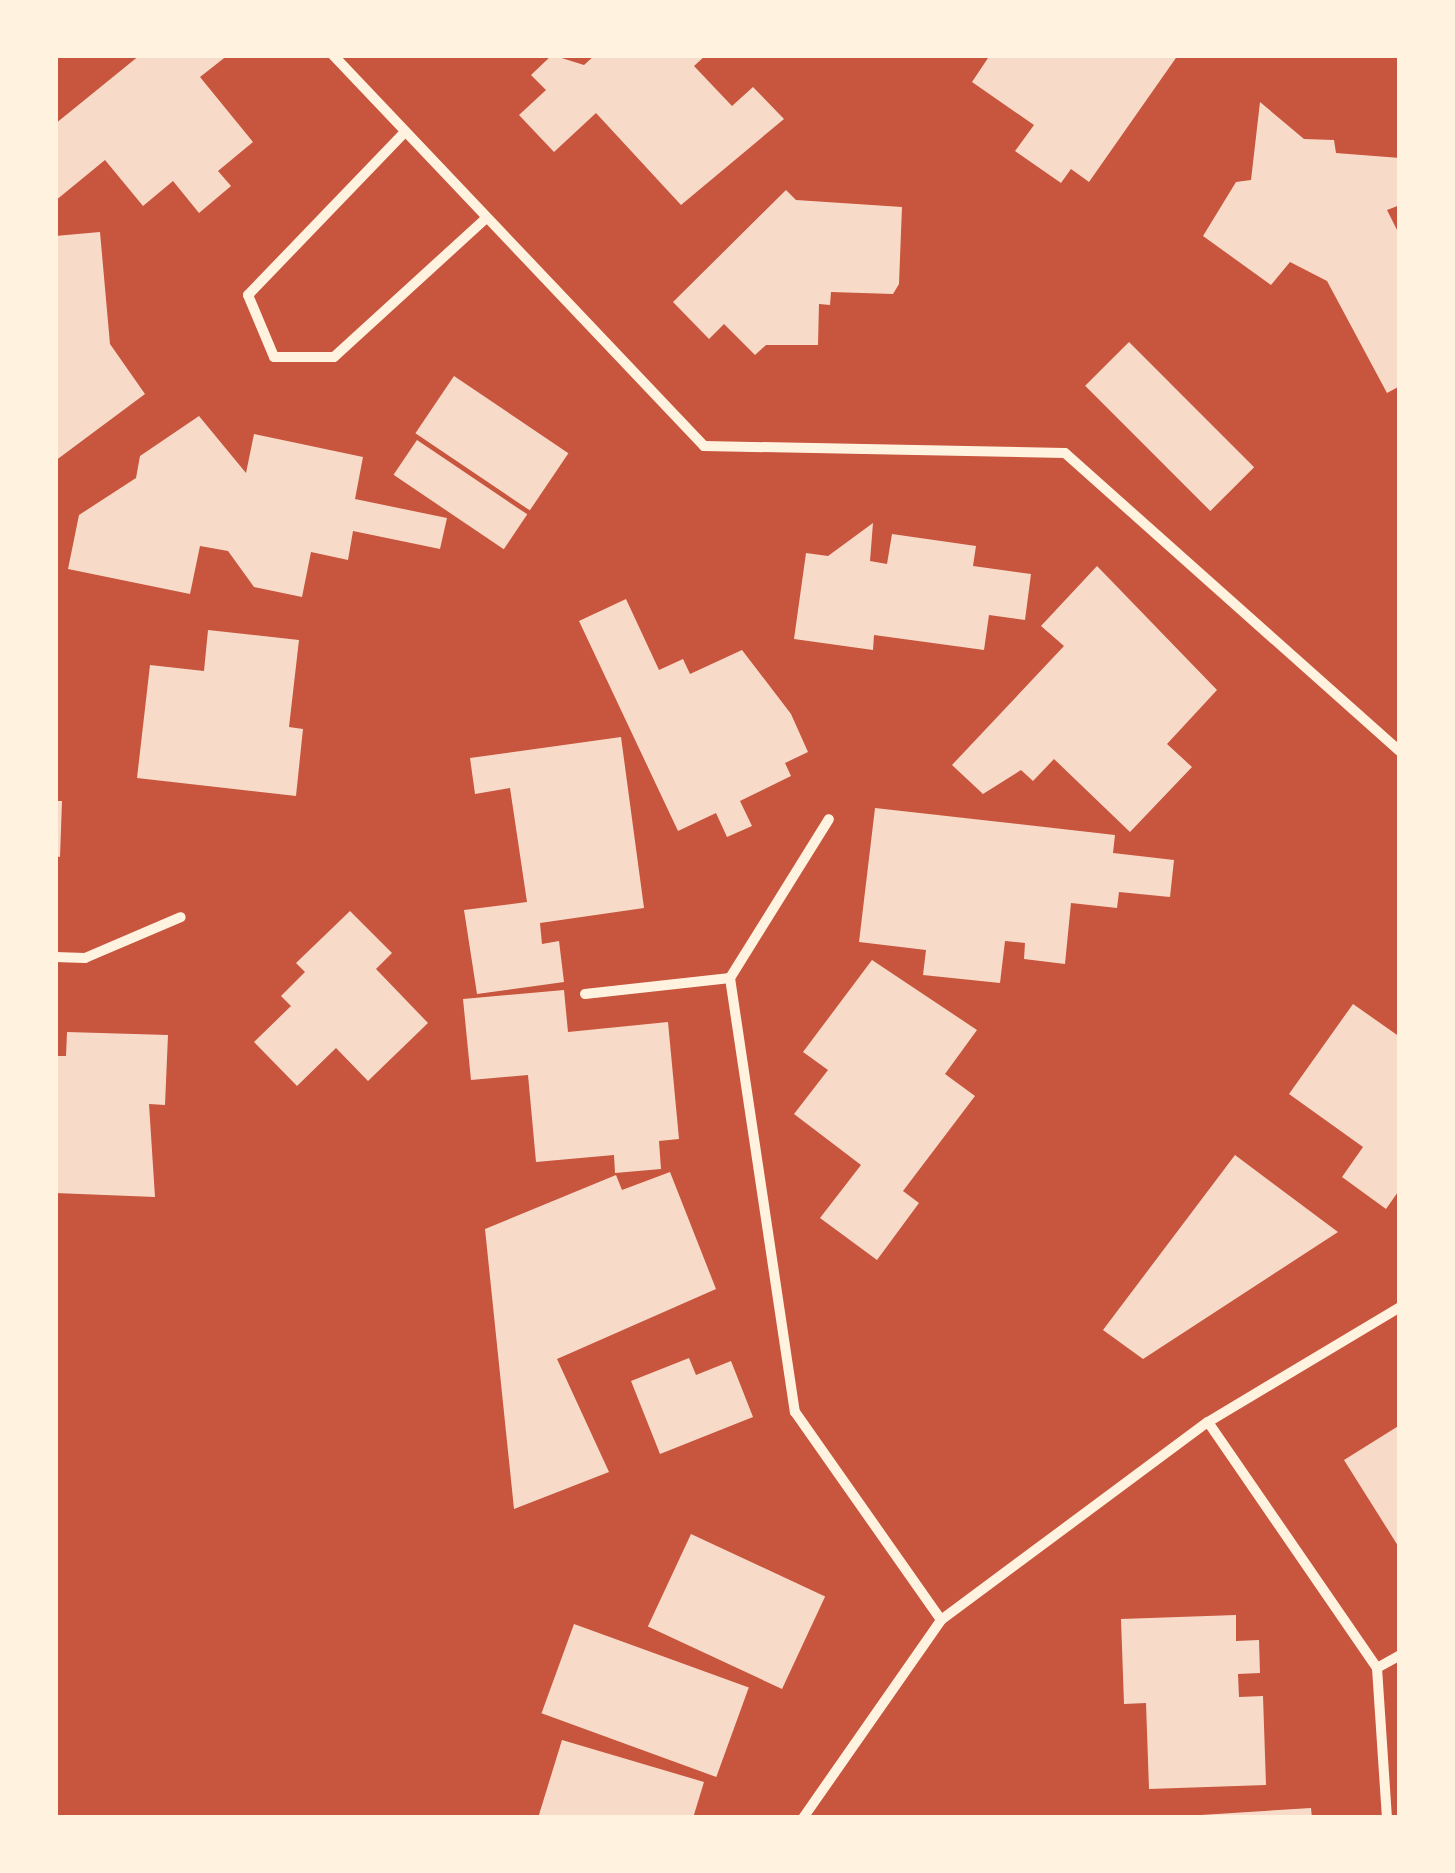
<!DOCTYPE html>
<html>
<head>
<meta charset="utf-8">
<style>
	body { margin:0 }
	#map { position:relative; width:1455px; height:1873px; overflow:hidden; background:#c8553d; font-family:"Times New Roman",serif }
	div>[style] { position:absolute }
	.building>* { inset:0; background:#f7dbc8; transform-origin:0 0 }
	.minor>* { height:10px; margin:-5px; padding:0 5px; transform-origin:5px; border-radius:5px; background:#fff3e0 }
	span { translate:-50% -50%; white-space:nowrap; text-align:center; line-height:1.15; -webkit-text-stroke:10px #fff3e0; paint-order:stroke }
	.frame { position:absolute; inset:0; border:58px solid #fff3e0; pointer-events:none }
</style>
</head>
<body>
<div id="map">
	<div class="building">
		<div style="clip-path:polygon(140px 55px,228px 55px,200px 77px,253px 142px,218px 171px,231px 186px,199px 213px,173px 181px,143px 206px,105px 160px,55px 201px,55px 124px)"></div>
		<div style="clip-path:polygon(552px 55px,584px 65px,595px 55px,706px 55px,694px 66px,732px 106px,753px 87px,784px 119px,681px 205px,596px 113px,554px 152px,519px 115px,546px 90px,531px 75px)"></div>
		<div style="clip-path:polygon(990px 55px,1178px 55px,1089px 182px,1071px 169px,1061px 183px,1015px 151px,1034px 125px,972px 82px)"></div>
		<div style="clip-path:polygon(1260px 102px,1304px 139px,1334px 140px,1336px 153px,1400px 158px,1400px 205px,1387px 210px,1400px 236px,1400px 386px,1387px 393px,1327px 281px,1290px 262px,1271px 285px,1203px 236px,1236px 182px,1251px 180px)"></div>
		<div style="clip-path:polygon(786px 190px,796px 200px,902px 207px,899px 284px,893px 294px,831px 292px,830px 305px,819px 304px,818px 345px,766px 345px,755px 355px,724px 324px,709px 339px,673px 302px)"></div>
		<div style="clip-path:polygon(100px 232px,110px 344px,145px 394px,55px 461px,55px 236px)"></div>
		<div style="left:1129px;top:342px;width:177px;height:62px;rotate:45deg"></div>
		<div style="left:454px;top:376px;width:138px;height:69px;rotate:34deg"></div>
		<div style="clip-path:polygon(199px 416px,246px 473px,254px 434px,363px 457px,355px 499px,447px 518px,440px 549px,353px 531px,348px 560px,311px 552px,302px 597px,254px 587px,228px 551px,200px 546px,190px 594px,68px 569px,79px 515px,136px 478px,140px 456px)"></div>
		<div style="left:417px;top:440px;width:133px;height:42px;rotate:34deg"></div>
		<div style="clip-path:polygon(873px 523px,870px 561px,887px 564px,892px 534px,976px 546px,973px 566px,1031px 574px,1025px 620px,989px 615px,984px 650px,874px 635px,873px 650px,794px 639px,806px 553px,828px 556px)"></div>
		<div style="clip-path:polygon(1097px 566px,1217px 690px,1167px 744px,1192px 767px,1130px 832px,1054px 759px,1033px 781px,1021px 770px,983px 794px,952px 765px,1064px 646px,1041px 626px)"></div>
		<div style="clip-path:polygon(626px 599px,659px 670px,683px 659px,690px 674px,742px 650px,791px 714px,808px 752px,785px 763px,791px 776px,740px 801px,752px 826px,727px 837px,716px 813px,678px 831px,579px 621px)"></div>
		<div style="clip-path:polygon(208px 630px,299px 640px,289px 727px,303px 729px,296px 796px,137px 778px,150px 665px,204px 671px)"></div>
		<div style="clip-path:polygon(621px 737px,644px 908px,540px 923px,542px 944px,559px 941px,564px 982px,477px 994px,464px 910px,527px 902px,510px 788px,475px 794px,470px 758px)"></div>
		<div style="clip-path:polygon(55px 801px,62px 801px,60px 857px,55px 856px)"></div>
		<div style="clip-path:polygon(875px 808px,1115px 835px,1113px 853px,1174px 860px,1170px 897px,1119px 892px,1117px 908px,1071px 903px,1065px 964px,1024px 959px,1025px 943px,1005px 941px,1000px 983px,923px 975px,926px 950px,859px 942px)"></div>
		<div style="clip-path:polygon(350px 911px,392px 953px,376px 969px,428px 1023px,368px 1081px,336px 1048px,297px 1086px,254px 1042px,291px 1006px,281px 996px,305px 972px,296px 963px)"></div>
		<div style="clip-path:polygon(872px 960px,977px 1030px,945px 1074px,975px 1096px,903px 1191px,919px 1203px,877px 1260px,820px 1218px,861px 1165px,794px 1114px,828px 1070px,803px 1052px)"></div>
		<div style="clip-path:polygon(564px 990px,568px 1032px,668px 1022px,679px 1139px,659px 1141px,661px 1169px,615px 1173px,614px 1155px,536px 1162px,528px 1075px,471px 1080px,463px 999px)"></div>
		<div style="clip-path:polygon(1353px 1004px,1400px 1037px,1400px 1189px,1386px 1209px,1342px 1177px,1363px 1147px,1289px 1094px)"></div>
		<div style="clip-path:polygon(67px 1032px,168px 1035px,165px 1105px,149px 1104px,155px 1197px,55px 1193px,55px 1056px,66px 1056px)"></div>
		<div style="clip-path:polygon(1235px 1155px,1338px 1232px,1143px 1359px,1103px 1330px)"></div>
		<div style="clip-path:polygon(670px 1172px,716px 1289px,557px 1359px,609px 1472px,514px 1509px,485px 1229px,616px 1175px,622px 1190px)"></div>
		<div style="clip-path:polygon(689px 1358px,696px 1375px,731px 1361px,753px 1417px,660px 1454px,631px 1381px)"></div>
		<div style="clip-path:polygon(1400px 1425px,1400px 1549px,1344px 1460px)"></div>
		<div style="left:691px;top:1534px;width:148px;height:102px;rotate:25deg"></div>
		<div style="clip-path:polygon(1236px 1615px,1236px 1641px,1259px 1640px,1260px 1673px,1238px 1674px,1239px 1697px,1263px 1696px,1266px 1785px,1149px 1789px,1146px 1703px,1124px 1704px,1121px 1619px)"></div>
		<div style="left:574px;top:1624px;width:186px;height:95px;rotate:20deg"></div>
		<div style="clip-path:polygon(562px 1740px,704px 1782px,693px 1818px,538px 1818px)"></div>
		<div style="clip-path:polygon(1311px 1808px,1312px 1818px,1201px 1818px,1201px 1815px)"></div>
	</div>
	<div class="minor">
		<div style="left:333px;top:55px;width:539px;rotate:46.5deg"></div>
		<div style="left:704px;top:446px;width:361px;rotate:1.1deg"></div>
		<div style="left:1065px;top:453px;width:448px;rotate:41.7deg"></div>
		<div style="left:402px;top:135px;width:222px;rotate:133.9deg"></div>
		<div style="left:248px;top:295px;width:67px;rotate:67.2deg"></div>
		<div style="left:274px;top:357px;width:60px"></div>
		<div style="left:334px;top:357px;width:203px;rotate:-42.4deg"></div>
		<div style="left:55px;top:957px;width:30px;rotate:2deg"></div>
		<div style="left:85px;top:958px;width:104px;rotate:-23.1deg"></div>
		<div style="left:730px;top:978px;width:439px;rotate:81.5deg"></div>
		<div style="left:795px;top:1412px;width:254px;rotate:54.9deg"></div>
		<div style="left:585px;top:994px;width:146px;rotate:-6.3deg"></div>
		<div style="left:730px;top:978px;width:187px;rotate:-58.1deg"></div>
		<div style="left:1208px;top:1422px;width:298px;rotate:55.5deg"></div>
		<div style="left:1377px;top:1668px;width:150px;rotate:86.2deg"></div>
		<div style="left:1377px;top:1668px;width:26px;rotate:-29deg"></div>
		<div style="left:803px;top:1818px;width:241px;rotate:-55.1deg"></div>
		<div style="left:941px;top:1620px;width:332px;rotate:-36.6deg"></div>
		<div style="left:1208px;top:1422px;width:224px;rotate:-30.9deg"></div>
	</div>
	<div class="frame"></div>
</div>
</body>
</html>
